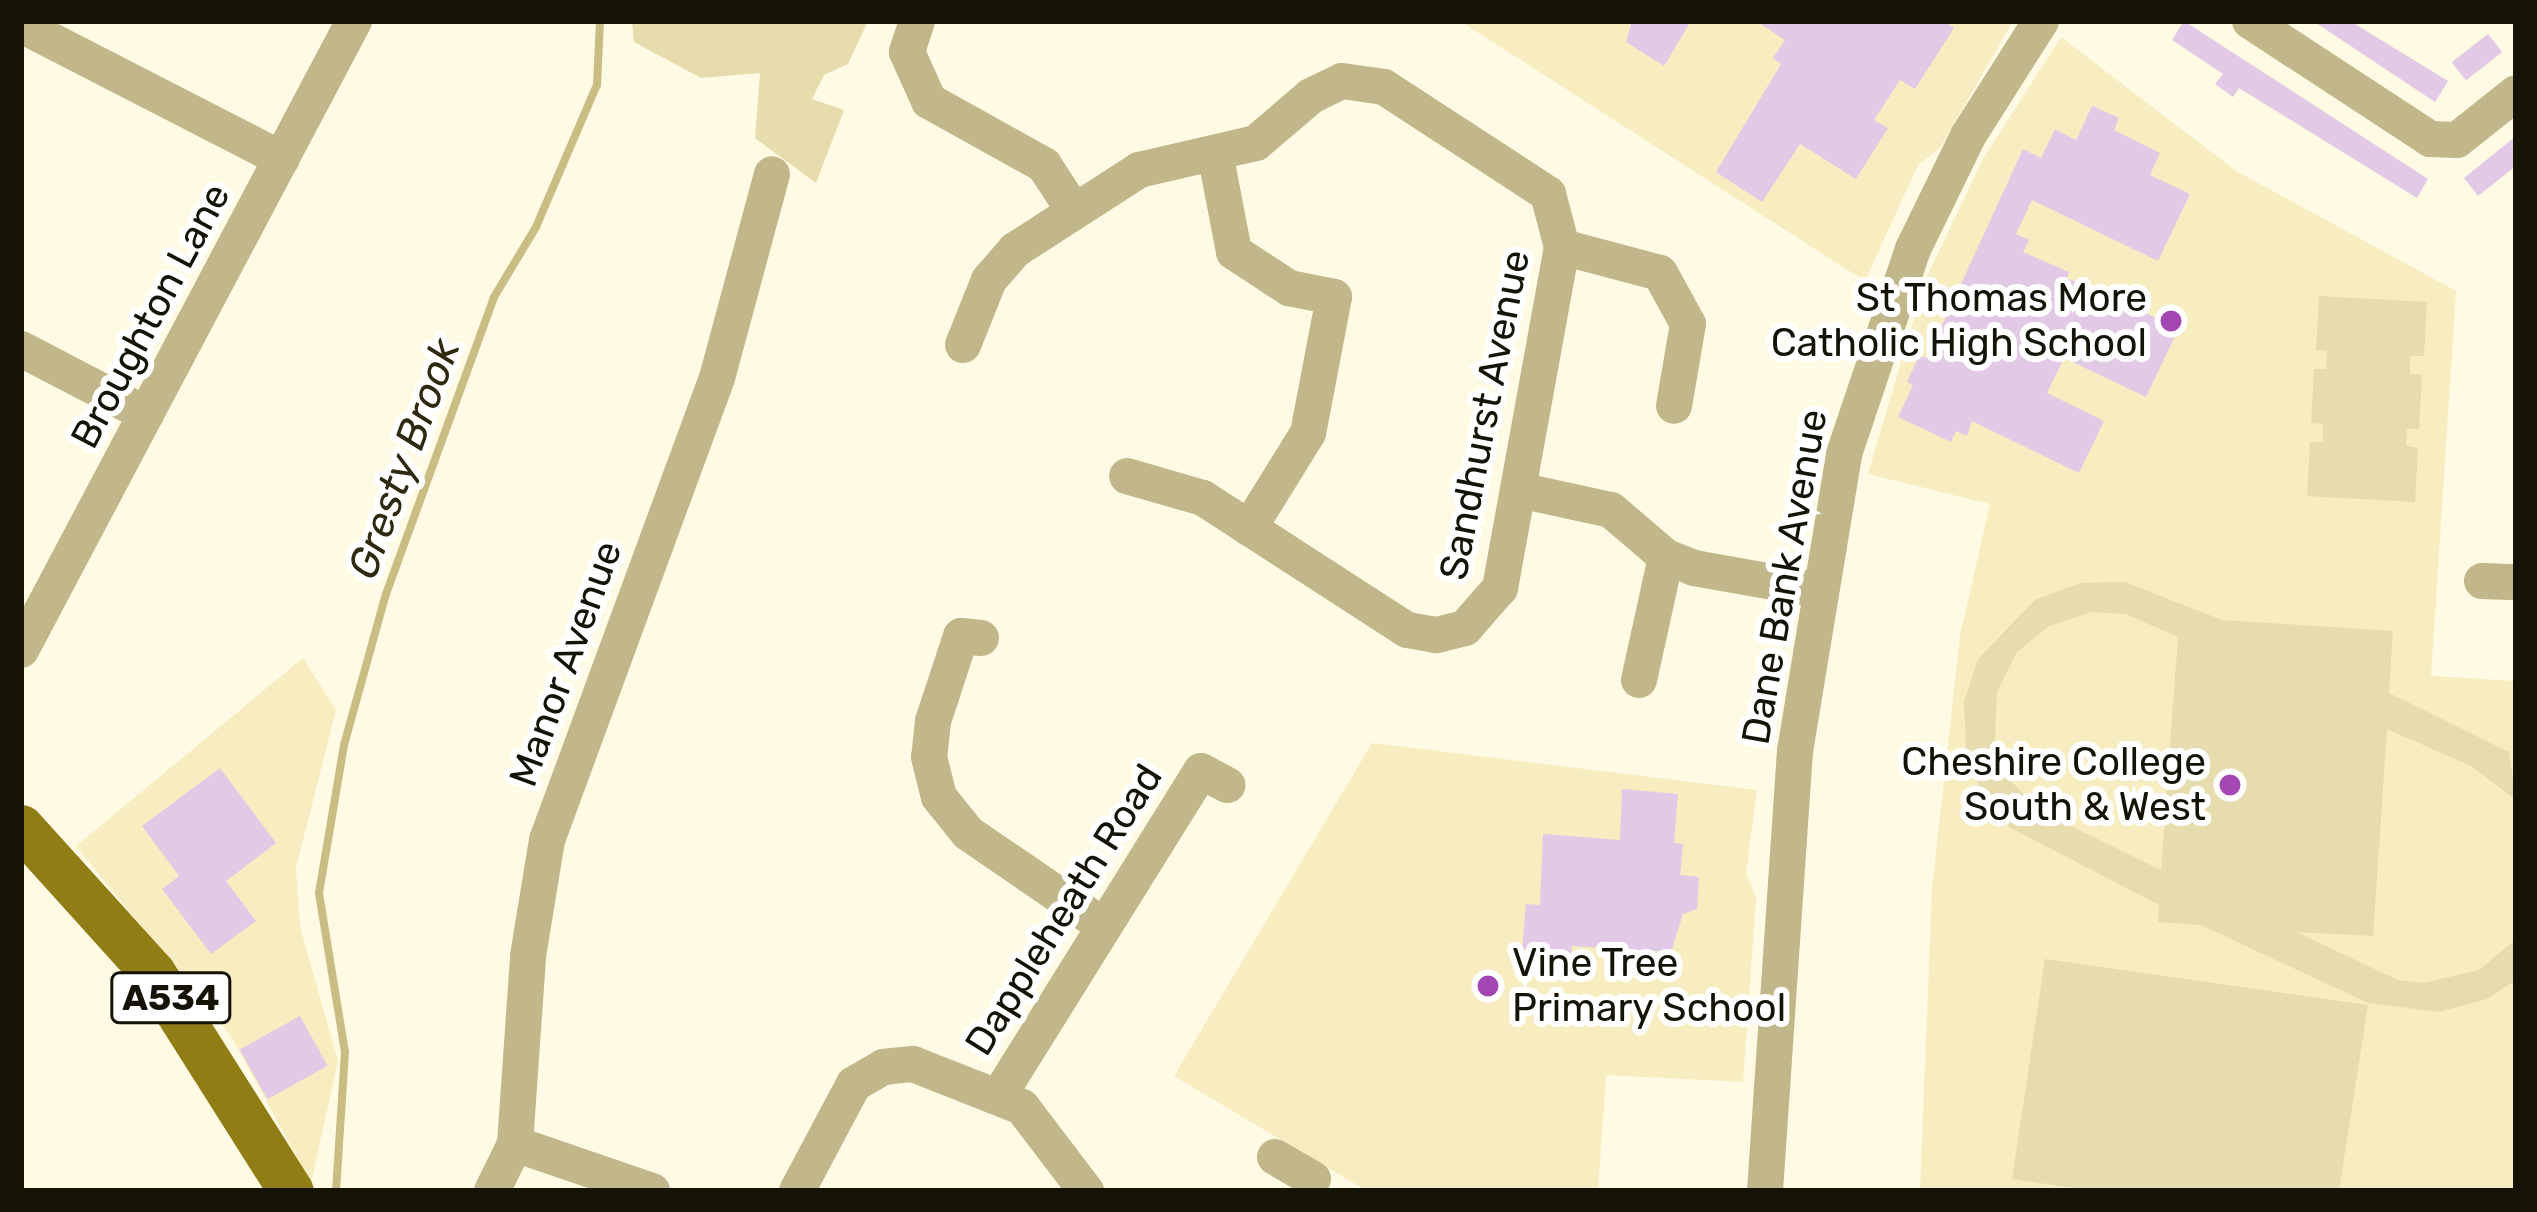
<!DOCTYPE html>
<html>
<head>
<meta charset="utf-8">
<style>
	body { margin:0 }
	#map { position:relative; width:2537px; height:1212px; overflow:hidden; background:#fefae4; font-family:Rubik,sans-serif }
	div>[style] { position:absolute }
	.built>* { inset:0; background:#f7edc1 }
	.green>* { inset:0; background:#e6dcae }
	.stream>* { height:8px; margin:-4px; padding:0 4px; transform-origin:4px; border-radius:4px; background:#cabd84 }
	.building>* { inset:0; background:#e2c9e6; transform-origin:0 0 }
	.minor>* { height:36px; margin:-18px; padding:0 18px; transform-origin:18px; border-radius:18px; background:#c1b78a }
	.major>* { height:45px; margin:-22.5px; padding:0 22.5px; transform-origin:22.5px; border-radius:22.5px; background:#917d15 }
	.dots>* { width:33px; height:33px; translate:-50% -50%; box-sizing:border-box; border:6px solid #fff; border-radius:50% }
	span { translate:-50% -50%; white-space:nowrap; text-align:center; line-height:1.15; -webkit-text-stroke:12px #fff; paint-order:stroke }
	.shield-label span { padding:3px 9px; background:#fff; border:3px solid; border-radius:9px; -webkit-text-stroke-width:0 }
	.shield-label { font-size:36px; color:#151206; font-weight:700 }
	.poi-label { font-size:39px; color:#151206 }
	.right { translate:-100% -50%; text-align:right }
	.left { translate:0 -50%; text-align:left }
	.street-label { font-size:39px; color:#151206 }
	.water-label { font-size:42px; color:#2f290f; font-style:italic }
	.frame { position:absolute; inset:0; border:24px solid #151206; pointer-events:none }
</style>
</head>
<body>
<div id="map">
	<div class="built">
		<div style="clip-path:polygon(1460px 21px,2013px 21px,1940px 148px,1918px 165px,1865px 281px)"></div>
		<div style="clip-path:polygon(2061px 37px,2236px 171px,2456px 291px,2431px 676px,2516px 681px,2516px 1191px,1920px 1191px,1932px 888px,1960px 636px,1990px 504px,1868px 474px,1926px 278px,1983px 159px)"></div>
		<div style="clip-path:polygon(303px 658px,336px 710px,296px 868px,300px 927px,338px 1061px,311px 1183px,231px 1036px,76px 846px)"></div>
		<div style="clip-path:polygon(1372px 743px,1757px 790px,1746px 873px,1756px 898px,1743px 1082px,1606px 1075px,1598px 1191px,1367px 1191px,1174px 1076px)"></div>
	</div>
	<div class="green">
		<div style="clip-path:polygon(632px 21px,868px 21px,848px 64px,824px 75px,812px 99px,844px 110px,816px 183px,755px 138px,760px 73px,701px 78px,634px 42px)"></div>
		<div style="clip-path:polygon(2319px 296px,2427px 302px,2424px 356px,2410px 356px,2410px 374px,2422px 375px,2419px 429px,2407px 429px,2406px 446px,2418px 448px,2415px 502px,2307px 496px,2310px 442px,2323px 442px,2323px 424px,2311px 423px,2314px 369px,2326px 369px,2327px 351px,2316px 350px)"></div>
		<div style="clip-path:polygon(evenodd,2125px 582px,2222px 620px,2393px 631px,2389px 693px,2509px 752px,2516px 800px,2471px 766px,2387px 729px,2373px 936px,2296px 932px,2398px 980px,2423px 983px,2479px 970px,2516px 939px,2516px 980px,2487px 999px,2439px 1012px,2368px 1003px,2201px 925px,2158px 922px,2159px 905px,2009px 827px,1980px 789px,1966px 750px,1964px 702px,1978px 659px,2035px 600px,2080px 583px,2125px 582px,2091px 612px,2126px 614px,2178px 637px,2161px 870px,2040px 811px,2009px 779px,1995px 740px,1997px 692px,2017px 652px,2049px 626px,2091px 612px)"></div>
		<div style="clip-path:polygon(2045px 959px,2368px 1005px,2339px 1191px,2094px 1191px,2012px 1179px)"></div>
	</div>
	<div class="stream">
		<div style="left:336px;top:1191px;width:139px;rotate:-86.3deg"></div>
		<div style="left:345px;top:1052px;width:161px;rotate:-99.3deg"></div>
		<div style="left:319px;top:893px;width:150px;rotate:-80.4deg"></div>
		<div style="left:344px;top:745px;width:157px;rotate:-74.5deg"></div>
		<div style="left:386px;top:594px;width:316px;rotate:-70deg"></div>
		<div style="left:494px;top:297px;width:82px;rotate:-59deg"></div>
		<div style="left:536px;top:227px;width:155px;rotate:-66.8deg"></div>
		<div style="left:597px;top:85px;width:64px;rotate:-87.3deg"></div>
	</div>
	<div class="building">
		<div style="clip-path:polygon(1632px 21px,1691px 21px,1664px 66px,1626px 42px)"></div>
		<div style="clip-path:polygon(1756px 21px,1943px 21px,1954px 28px,1915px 89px,1900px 80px,1874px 120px,1888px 128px,1856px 179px,1800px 144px,1762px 202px,1716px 172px,1781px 64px,1773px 58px,1785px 40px)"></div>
		<div style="clip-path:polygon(2184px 21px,2428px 179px,2417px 198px,2239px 88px,2233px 97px,2215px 84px,2223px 74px,2172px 40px)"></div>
		<div style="clip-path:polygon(2313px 21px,2350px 21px,2448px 81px,2435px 102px)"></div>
		<div style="left:2488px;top:34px;width:23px;height:46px;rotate:52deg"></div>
		<div style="clip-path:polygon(2092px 106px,2119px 118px,2114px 130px,2160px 153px,2150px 175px,2190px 194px,2158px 261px,2032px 200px,2016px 234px,2029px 240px,2023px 252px,2069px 272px,2067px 278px,2179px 328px,2146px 397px,2064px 358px,2047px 393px,2104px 421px,2079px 473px,1972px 421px,1967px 436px,1956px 431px,1951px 442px,1898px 417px,1913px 385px,1907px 382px,1919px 356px,1927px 358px,2023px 149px,2041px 158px,2055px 129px,2076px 140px)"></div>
		<div style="clip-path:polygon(2516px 136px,2516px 166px,2478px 196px,2464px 178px)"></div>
		<div style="clip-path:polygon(220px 768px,276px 843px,226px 881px,256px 921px,211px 954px,162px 889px,179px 876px,142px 826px)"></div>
		<div style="clip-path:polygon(1622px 789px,1678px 794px,1674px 843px,1683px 844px,1680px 875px,1699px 877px,1697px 909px,1683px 914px,1671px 952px,1572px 946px,1570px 974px,1534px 971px,1535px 951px,1522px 949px,1526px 904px,1540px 905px,1543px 834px,1620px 840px)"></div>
		<div style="left:300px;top:1016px;width:57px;height:69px;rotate:61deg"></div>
	</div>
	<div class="minor">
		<div style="left:917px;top:21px;width:33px;rotate:108deg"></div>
		<div style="left:907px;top:52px;width:54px;rotate:65.8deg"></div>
		<div style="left:929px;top:101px;width:132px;rotate:29.1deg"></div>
		<div style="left:1044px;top:165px;width:55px;rotate:56.9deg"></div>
		<div style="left:2250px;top:21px;width:215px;rotate:33.2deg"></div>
		<div style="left:2430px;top:139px;width:27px;rotate:2deg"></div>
		<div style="left:2457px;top:140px;width:75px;rotate:-38.5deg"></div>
		<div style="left:21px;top:25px;width:293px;rotate:27.2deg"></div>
		<div style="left:1215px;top:153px;width:101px;rotate:79.1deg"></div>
		<div style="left:1234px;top:252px;width:66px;rotate:33.2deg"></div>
		<div style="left:1289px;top:288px;width:46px;rotate:11.3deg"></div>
		<div style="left:1334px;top:297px;width:138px;rotate:100.8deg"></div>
		<div style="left:1308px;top:433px;width:112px;rotate:121.8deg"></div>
		<div style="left:1562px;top:247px;width:101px;rotate:14.9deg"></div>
		<div style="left:1660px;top:273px;width:58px;rotate:61.2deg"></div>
		<div style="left:1688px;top:324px;width:83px;rotate:99.7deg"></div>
		<div style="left:963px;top:345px;width:70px;rotate:-68.2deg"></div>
		<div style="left:989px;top:280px;width:40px;rotate:-49deg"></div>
		<div style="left:1015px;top:250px;width:148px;rotate:-32.8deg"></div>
		<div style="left:1139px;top:170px;width:120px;rotate:-13deg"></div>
		<div style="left:1256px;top:143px;width:72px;rotate:-40.5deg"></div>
		<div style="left:1311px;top:96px;width:34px;rotate:-26deg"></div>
		<div style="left:1342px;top:81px;width:42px;rotate:8.1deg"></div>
		<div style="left:1384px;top:87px;width:196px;rotate:33.1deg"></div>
		<div style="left:1548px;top:194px;width:55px;rotate:75.2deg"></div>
		<div style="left:1562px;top:247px;width:347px;rotate:100.3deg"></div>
		<div style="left:1500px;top:588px;width:53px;rotate:131.2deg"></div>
		<div style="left:1465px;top:628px;width:30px;rotate:166deg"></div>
		<div style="left:1436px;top:635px;width:29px;rotate:-170deg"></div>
		<div style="left:1407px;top:630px;width:243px;rotate:-147.1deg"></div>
		<div style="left:1203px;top:498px;width:79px;rotate:-163.9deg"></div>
		<div style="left:21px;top:349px;width:141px;rotate:27.5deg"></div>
		<div style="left:1519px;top:490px;width:94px;rotate:12.3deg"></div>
		<div style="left:1611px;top:510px;width:72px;rotate:40.5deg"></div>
		<div style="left:1666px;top:557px;width:30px;rotate:21deg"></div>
		<div style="left:1694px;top:568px;width:126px;rotate:10.1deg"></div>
		<div style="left:2482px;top:581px;width:34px;rotate:2deg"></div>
		<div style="left:981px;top:638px;width:20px;rotate:-174deg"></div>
		<div style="left:961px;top:636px;width:89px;rotate:108.2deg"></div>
		<div style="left:933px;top:721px;width:36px;rotate:96deg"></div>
		<div style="left:929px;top:757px;width:41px;rotate:76deg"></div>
		<div style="left:939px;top:797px;width:46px;rotate:51.1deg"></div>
		<div style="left:968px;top:833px;width:165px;rotate:34.4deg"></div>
		<div style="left:21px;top:650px;width:712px;rotate:-62.1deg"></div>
		<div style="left:1639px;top:680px;width:126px;rotate:-77.6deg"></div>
		<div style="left:1000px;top:1094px;width:380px;rotate:-58.1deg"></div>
		<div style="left:1201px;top:771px;width:30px;rotate:28deg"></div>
		<div style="left:515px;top:1144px;width:145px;rotate:18.9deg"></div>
		<div style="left:1275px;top:1157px;width:44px;rotate:30.1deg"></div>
		<div style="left:492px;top:1191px;width:52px;rotate:-63.9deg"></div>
		<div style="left:515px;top:1144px;width:188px;rotate:-86deg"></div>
		<div style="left:528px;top:956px;width:118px;rotate:-80.7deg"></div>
		<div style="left:547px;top:840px;width:492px;rotate:-69.8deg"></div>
		<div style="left:717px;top:378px;width:211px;rotate:-74.9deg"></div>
		<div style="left:797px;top:1191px;width:121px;rotate:-62deg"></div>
		<div style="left:854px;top:1084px;width:34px;rotate:-30deg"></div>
		<div style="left:883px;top:1067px;width:30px;rotate:-6deg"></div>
		<div style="left:913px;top:1064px;width:117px;rotate:21.5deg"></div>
		<div style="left:1022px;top:1107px;width:106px;rotate:52.7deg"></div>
		<div style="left:1765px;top:1191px;width:441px;rotate:-86.1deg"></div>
		<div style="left:1795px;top:751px;width:301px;rotate:-80.6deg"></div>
		<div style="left:1844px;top:454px;width:216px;rotate:-71.4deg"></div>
		<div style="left:1913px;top:249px;width:126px;rotate:-64deg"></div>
		<div style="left:1968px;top:136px;width:136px;rotate:-57.6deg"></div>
	</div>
	<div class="major">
		<div style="left:21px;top:827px;width:197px;rotate:47.9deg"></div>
		<div style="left:153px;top:973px;width:258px;rotate:57.7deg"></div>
	</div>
	<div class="dots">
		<div style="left:2171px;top:321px;background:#a347b2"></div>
		<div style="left:2230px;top:785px;background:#a347b2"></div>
		<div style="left:1488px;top:986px;background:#a347b2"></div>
	</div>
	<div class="shield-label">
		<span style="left:171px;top:998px">A534</span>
	</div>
	<div class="poi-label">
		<span class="right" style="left:2147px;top:321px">St Thomas More<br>Catholic High School</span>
		<span class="right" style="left:2206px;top:785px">Cheshire College<br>South &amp; West</span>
		<span class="left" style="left:1512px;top:986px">Vine Tree<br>Primary School</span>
	</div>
	<div class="street-label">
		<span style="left:151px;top:316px;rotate:-62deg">Broughton Lane</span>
		<span style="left:1485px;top:415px;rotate:-79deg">Sandhurst Avenue</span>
		<span style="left:1785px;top:577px;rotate:-80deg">Dane Bank Avenue</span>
		<span style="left:566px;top:664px;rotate:-70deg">Manor Avenue</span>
		<span style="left:1064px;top:910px;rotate:-58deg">Dappleheath Road</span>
	</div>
	<div class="water-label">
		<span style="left:404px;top:459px;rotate:-70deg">Gresty Brook</span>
	</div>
	<div class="frame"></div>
</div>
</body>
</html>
